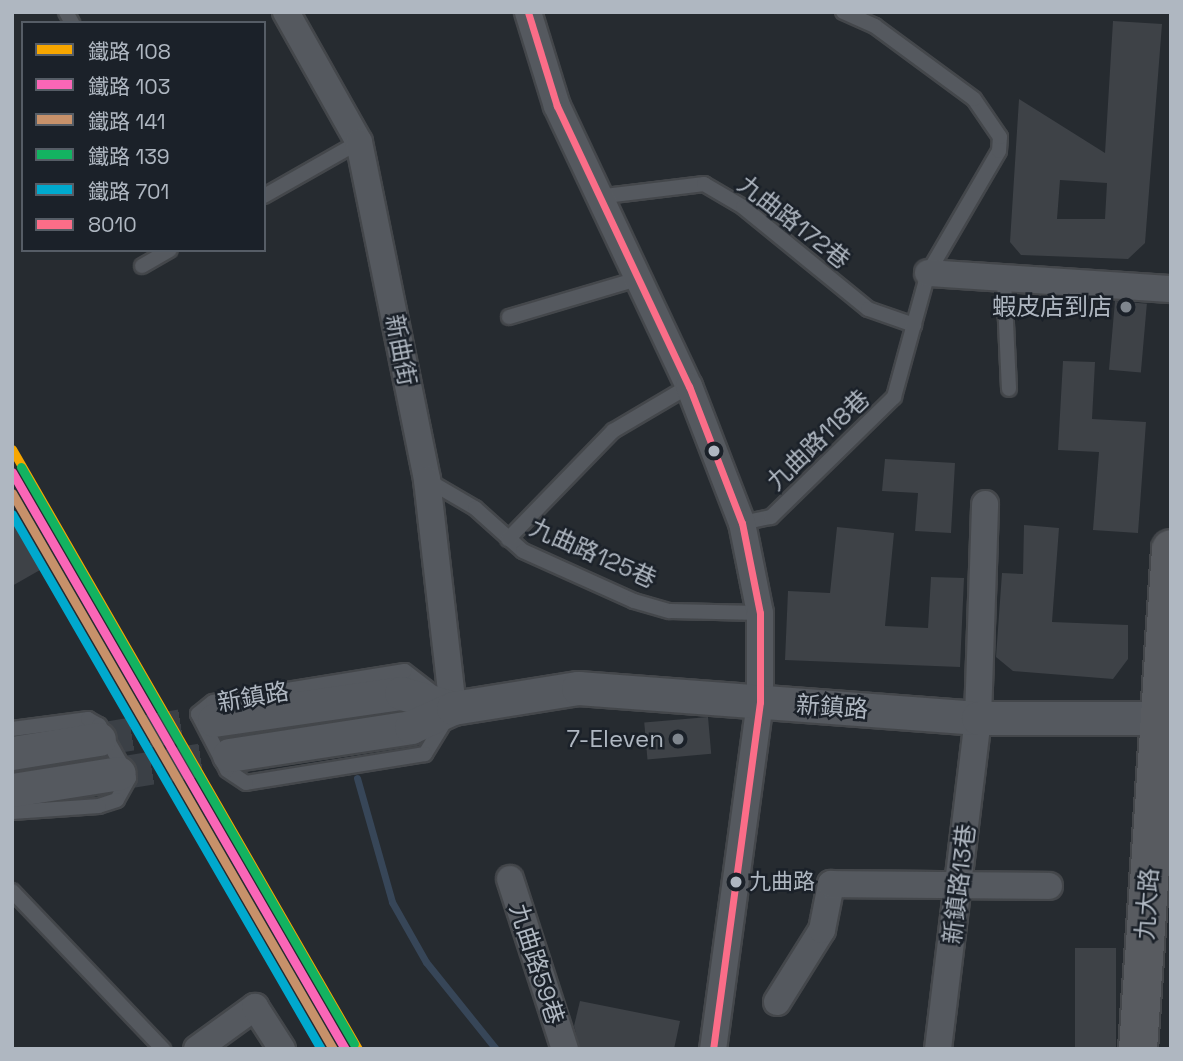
<!DOCTYPE html>
<html>
<head>
<meta charset="utf-8">
<style>
	body { margin:0 }
	#map { position:relative; width:1183px; height:1061px; overflow:hidden; background:#262b30; font-family:"Space Grotesk","Noto Sans TC",sans-serif }
	div>[style] { position:absolute }
	.stream>* { height:7px; margin:-3.5px; padding:0 3.5px; transform-origin:3.5px; border-radius:3.5px; background:#374658 }
	.building>* { inset:0; background:#3e4247; transform-origin:0 0 }
	.tertiary-tunnel>* { height:33px; margin-top:-16.5px; transform-origin:0; background:repeating-linear-gradient(90deg,#3b4046 0 33px,transparent 0 50px) }
	.roads { filter:drop-shadow(2px 0 #44474b) drop-shadow(-2px 0 #44474b) drop-shadow(0 2px #44474b) drop-shadow(0 -2px #44474b) }
	.service>* { height:14px; margin:-7px; padding:0 7px; transform-origin:7px; border-radius:7px; background:#55595f }
	.minor>* { height:26px; margin:-13px; padding:0 13px; transform-origin:13px; border-radius:13px; background:#55595f }
	.tertiary>* { height:33px; margin:-16.5px; padding:0 16.5px; transform-origin:16.5px; border-radius:16.5px; background:#55595f }
	.primary>* { height:38px; margin:-19px; padding:0 19px; transform-origin:19px; border-radius:19px; background:#585b60 }
	.bus-1>* { height:7px; margin:-3.5px; padding:0 3.5px; transform-origin:3.5px; border-radius:3.5px; background:#fb6d88 }
	.rail-1>* { height:9px; margin:-4.5px; padding:0 4.5px; transform-origin:4.5px; border-radius:4.5px; background:#f7a600 }
	.rail-2>* { height:9px; margin:-4.5px; padding:0 4.5px; transform-origin:4.5px; border-radius:4.5px; background:#fa66b7 }
	.rail-3>* { height:9px; margin:-4.5px; padding:0 4.5px; transform-origin:4.5px; border-radius:4.5px; background:#c7916a }
	.rail-4>* { height:9px; margin:-4.5px; padding:0 4.5px; transform-origin:4.5px; border-radius:4.5px; background:#13b361 }
	.rail-5>* { height:9px; margin:-4.5px; padding:0 4.5px; transform-origin:4.5px; border-radius:4.5px; background:#00a9ce }
	.dots>* { width:19px; height:19px; translate:-50% -50%; box-sizing:border-box; border:4px solid #1b2129; border-radius:50% }
	span { translate:-50% -50%; white-space:nowrap; text-align:center; line-height:1.15; -webkit-text-stroke:5px #1b2129; paint-order:stroke }
	.bus-label { font-size:22px; color:#afb7c1 }
	.left { translate:0 -50%; text-align:left }
	.street-label { font-size:24px; color:#afb7c1 }
	.poi-label { font-size:24px; color:#afb7c1 }
	.right { translate:-100% -50%; text-align:right }
	.frame { position:absolute; inset:0; border:14px solid #afb7c1; pointer-events:none }
	.legend { position:absolute; left:21px; top:21px; width:245px; height:231px; box-sizing:border-box; background:#1b2129; border:2px solid #565d66; margin:0; padding:9px 12px; list-style:none; font-size:21px; color:#afb7c1 }
	.legend li { display:flex; align-items:center; gap:14px; height:35px }
	.legend b { width:35px; border:2px solid #565d66 }
</style>
</head>
<body>
<div id="map">
	<div class="stream">
		<div style="left:357px;top:778px;width:129px;rotate:74.2deg"></div>
		<div style="left:392px;top:902px;width:69px;rotate:60.5deg"></div>
		<div style="left:426px;top:962px;width:112px;rotate:51.2deg"></div>
	</div>
	<div class="building">
		<div style="clip-path:polygon(evenodd,1113px 21px,1162px 24px,1145px 243px,1128px 259px,1021px 255px,1010px 242px,1019px 99px,1105px 153px,1113px 21px,1060px 180px,1107px 183px,1105px 219px,1057px 219px,1060px 180px)"></div>
		<div style="left:1115px;top:301px;width:32px;height:69px;rotate:5deg"></div>
		<div style="clip-path:polygon(1063px 361px,1095px 362px,1092px 419px,1146px 422px,1138px 533px,1093px 530px,1099px 452px,1058px 450px)"></div>
		<div style="clip-path:polygon(885px 459px,955px 463px,951px 533px,915px 531px,918px 493px,882px 491px)"></div>
		<div style="clip-path:polygon(12px 519px,40px 570px,12px 586px)"></div>
		<div style="clip-path:polygon(1024px 525px,1059px 528px,1052px 622px,1128px 625px,1128px 659px,1113px 679px,1013px 671px,996px 657px,1002px 573px,1023px 574px)"></div>
		<div style="clip-path:polygon(837px 527px,894px 533px,885px 626px,928px 628px,931px 577px,964px 578px,960px 667px,785px 660px,788px 591px,830px 593px)"></div>
		<div style="left:708px;top:717px;width:37px;height:64px;rotate:85deg"></div>
		<div style="left:1075px;top:948px;width:41px;height:101px"></div>
		<div style="clip-path:polygon(580px 1001px,680px 1021px,674px 1049px,580px 1049px,574px 1026px)"></div>
	</div>
	<div class="tertiary-tunnel">
		<div style="left:99px;top:739px;width:117px;rotate:-9.4deg"></div>
		<div style="left:119px;top:773px;width:111px;rotate:-9.3deg"></div>
	</div>
	<div class="roads">
		<div class="service">
			<div style="left:66px;top:12px;width:13px;rotate:61deg"></div>
			<div style="left:264px;top:196px;width:109px;rotate:-29.6deg"></div>
			<div style="left:597px;top:197px;width:108px;rotate:-6.9deg"></div>
			<div style="left:704px;top:184px;width:45px;rotate:30.5deg"></div>
			<div style="left:743px;top:207px;width:161px;rotate:39.2deg"></div>
			<div style="left:868px;top:309px;width:49px;rotate:19.2deg"></div>
			<div style="left:142px;top:266px;width:32px;rotate:-30deg"></div>
			<div style="left:1004px;top:279px;width:110px;rotate:87.4deg"></div>
			<div style="left:509px;top:317px;width:130px;rotate:-16.5deg"></div>
			<div style="left:427px;top:480px;width:56px;rotate:30.3deg"></div>
			<div style="left:475px;top:508px;width:64px;rotate:41.9deg"></div>
			<div style="left:523px;top:551px;width:122px;rotate:24.2deg"></div>
			<div style="left:634px;top:601px;width:37px;rotate:16deg"></div>
			<div style="left:670px;top:611px;width:90px;rotate:1.3deg"></div>
			<div style="left:742px;top:523px;width:30px;rotate:-12deg"></div>
			<div style="left:771px;top:517px;width:172px;rotate:-44.3deg"></div>
			<div style="left:894px;top:397px;width:129px;rotate:-74.7deg"></div>
			<div style="left:928px;top:273px;width:141px;rotate:-59.8deg"></div>
			<div style="left:999px;top:151px;width:14px;rotate:-86deg"></div>
			<div style="left:1000px;top:137px;width:46px;rotate:-124.4deg"></div>
			<div style="left:974px;top:99px;width:123px;rotate:-143.6deg"></div>
			<div style="left:875px;top:26px;width:35px;rotate:-156deg"></div>
			<div style="left:508px;top:539px;width:151px;rotate:-45.8deg"></div>
			<div style="left:613px;top:431px;width:88px;rotate:-30.6deg"></div>
			<div style="left:405px;top:671px;width:61px;rotate:37.6deg"></div>
			<div style="left:453px;top:708px;width:54px;rotate:121.3deg"></div>
			<div style="left:425px;top:754px;width:181px;rotate:170.8deg"></div>
			<div style="left:246px;top:783px;width:23px;rotate:-146deg"></div>
			<div style="left:227px;top:770px;width:63px;rotate:-117.4deg"></div>
			<div style="left:198px;top:714px;width:19px;rotate:-39deg"></div>
			<div style="left:213px;top:702px;width:194px;rotate:-9.2deg"></div>
			<div style="left:12px;top:729px;width:77px;rotate:-7.5deg"></div>
			<div style="left:88px;top:719px;width:13px;rotate:29deg"></div>
			<div style="left:99px;top:725px;width:61px;rotate:60.5deg"></div>
			<div style="left:129px;top:778px;width:25px;rotate:119deg"></div>
			<div style="left:117px;top:800px;width:19px;rotate:162deg"></div>
			<div style="left:99px;top:806px;width:87px;rotate:176.1deg"></div>
			<div style="left:12px;top:891px;width:219px;rotate:46.3deg"></div>
		</div>
		<div class="minor">
			<div style="left:286px;top:12px;width:149px;rotate:60.7deg"></div>
			<div style="left:359px;top:142px;width:345px;rotate:78.6deg"></div>
			<div style="left:427px;top:480px;width:229px;rotate:83.5deg"></div>
			<div style="left:528px;top:12px;width:98px;rotate:72.9deg"></div>
			<div style="left:557px;top:106px;width:310px;rotate:64.8deg"></div>
			<div style="left:689px;top:386px;width:147px;rotate:68.9deg"></div>
			<div style="left:742px;top:523px;width:92px;rotate:78.7deg"></div>
			<div style="left:760px;top:613px;width:89px;rotate:90deg"></div>
			<div style="left:760px;top:702px;width:350px;rotate:97.7deg"></div>
			<div style="left:928px;top:273px;width:244px;rotate:3.8deg"></div>
			<div style="left:510px;top:879px;width:179px;rotate:72.1deg"></div>
			<div style="left:777px;top:1002px;width:85px;rotate:-58deg"></div>
			<div style="left:822px;top:930px;width:47px;rotate:-78.9deg"></div>
			<div style="left:831px;top:884px;width:218px;rotate:0.5deg"></div>
			<div style="left:197px;top:1049px;width:72px;rotate:-35.9deg"></div>
			<div style="left:255px;top:1007px;width:50px;rotate:57.3deg"></div>
			<div style="left:938px;top:1049px;width:333px;rotate:-83.1deg"></div>
			<div style="left:978px;top:718px;width:214px;rotate:-88.1deg"></div>
		</div>
		<div class="tertiary">
			<div style="left:214px;top:720px;width:189px;rotate:-8.2deg"></div>
			<div style="left:401px;top:693px;width:54px;rotate:16.1deg"></div>
			<div style="left:12px;top:753px;width:88px;rotate:-9.1deg"></div>
			<div style="left:229px;top:755px;width:184px;rotate:-8.7deg"></div>
			<div style="left:411px;top:727px;width:46px;rotate:-24.3deg"></div>
			<div style="left:453px;top:708px;width:127px;rotate:-9.1deg"></div>
			<div style="left:578px;top:688px;width:401px;rotate:4.3deg"></div>
			<div style="left:978px;top:718px;width:193px"></div>
			<div style="left:12px;top:790px;width:108px;rotate:-9deg"></div>
		</div>
		<div class="primary">
			<div style="left:1138px;top:1049px;width:501px;rotate:-86.22deg"></div>
		</div>
	</div>
	<div class="bus-1">
		<div style="left:528px;top:12px;width:98px;rotate:72.9deg"></div>
		<div style="left:557px;top:106px;width:310px;rotate:64.8deg"></div>
		<div style="left:689px;top:386px;width:147px;rotate:68.9deg"></div>
		<div style="left:742px;top:523px;width:92px;rotate:78.7deg"></div>
		<div style="left:760px;top:613px;width:89px;rotate:90deg"></div>
		<div style="left:760px;top:702px;width:350px;rotate:97.7deg"></div>
	</div>
	<div class="rail-1">
		<div style="left:12px;top:449px;width:693px;rotate:60.03deg"></div>
	</div>
	<div class="rail-2">
		<div style="left:12px;top:472px;width:666px;rotate:60.01deg"></div>
	</div>
	<div class="rail-3">
		<div style="left:12px;top:493px;width:642px;rotate:60deg"></div>
	</div>
	<div class="rail-4">
		<div style="left:21px;top:467px;width:666px;rotate:60.01deg"></div>
	</div>
	<div class="rail-5">
		<div style="left:12px;top:514px;width:618px;rotate:59.99deg"></div>
	</div>
	<div class="dots">
		<div style="left:1126px;top:307px;background:#7f868e"></div>
		<div style="left:714px;top:451px;background:#afb7c1"></div>
		<div style="left:678px;top:739px;background:#7f868e"></div>
		<div style="left:736px;top:882px;background:#afb7c1"></div>
	</div>
	<div class="bus-label">
		<span class="left" style="left:749px;top:882px">九曲路</span>
	</div>
	<div class="street-label">
		<span style="left:794px;top:222px;rotate:38deg">九曲路172巷</span>
		<span style="left:401px;top:350px;rotate:79deg">新曲街</span>
		<span style="left:818px;top:440px;rotate:-44deg">九曲路118巷</span>
		<span style="left:593px;top:553px;rotate:24deg">九曲路125巷</span>
		<span style="left:253px;top:697px;rotate:-10deg">新鎮路</span>
		<span style="left:832px;top:707px;rotate:4deg">新鎮路</span>
		<span style="left:959px;top:884px;rotate:-83deg">新鎮路13巷</span>
		<span style="left:1147px;top:904px;rotate:-86deg">九大路</span>
		<span style="left:537px;top:964px;rotate:72deg">九曲路59巷</span>
	</div>
	<div class="poi-label">
		<span class="right" style="left:1112px;top:307px">蝦皮店到店</span>
		<span class="right" style="left:664px;top:739px">7-Eleven</span>
	</div>
	<div class="frame"></div>
	<ul class="legend">
	<li><b style="height:9px;background:#f7a600"></b>鐵路 108</li>
	<li><b style="height:9px;background:#fa66b7"></b>鐵路 103</li>
	<li><b style="height:9px;background:#c7916a"></b>鐵路 141</li>
	<li><b style="height:9px;background:#13b361"></b>鐵路 139</li>
	<li><b style="height:9px;background:#00a9ce"></b>鐵路 701</li>
	<li><b style="height:9px;background:#fb6d88"></b>8010</li>
	</ul>
</div>
</body>
</html>
